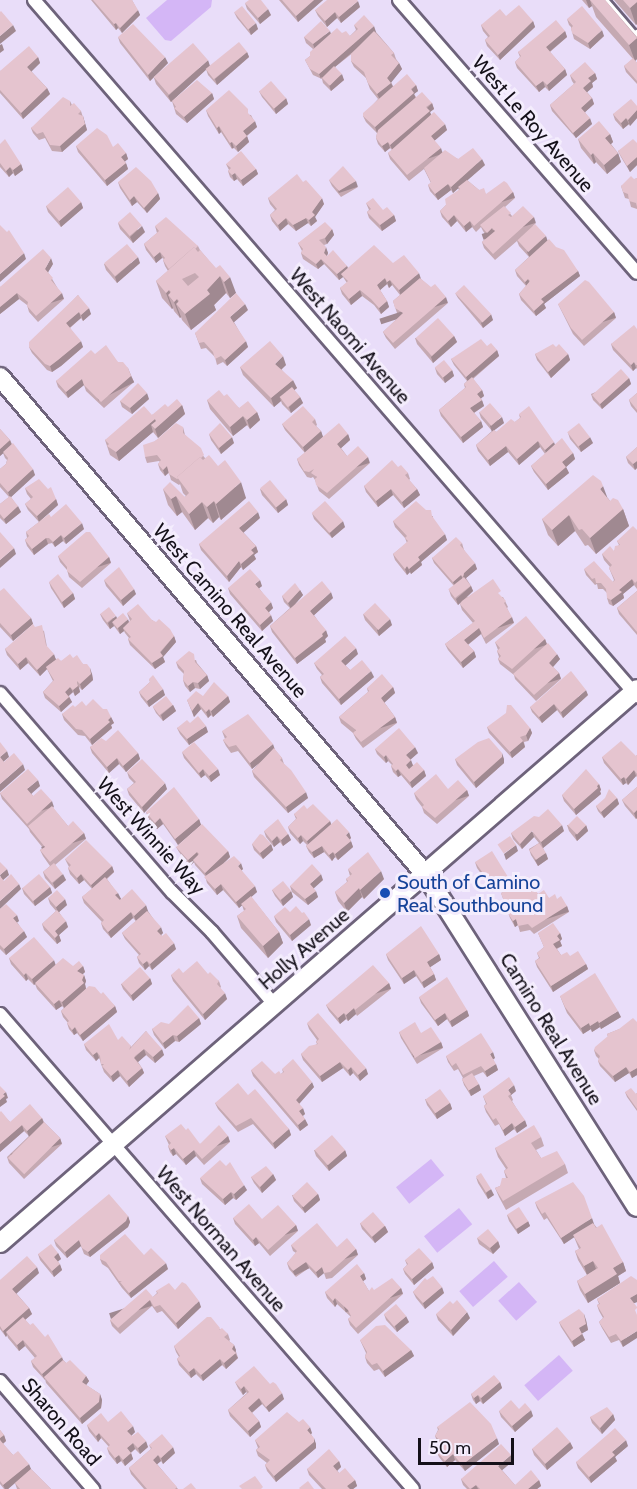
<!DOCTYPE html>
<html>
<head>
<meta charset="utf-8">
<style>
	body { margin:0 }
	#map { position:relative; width:637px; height:1489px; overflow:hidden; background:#e9ddf9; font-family:Cabin,sans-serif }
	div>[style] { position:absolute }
	.green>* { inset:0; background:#d4b6f6; transform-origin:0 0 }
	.roads { filter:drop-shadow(2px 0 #6e637b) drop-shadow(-2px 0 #6e637b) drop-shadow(0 2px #6e637b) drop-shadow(0 -2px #6e637b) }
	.lane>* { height:6px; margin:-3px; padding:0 3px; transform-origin:3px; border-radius:3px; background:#fff }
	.street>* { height:12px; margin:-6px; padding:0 6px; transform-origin:6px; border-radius:6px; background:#fff }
	.secondary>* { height:18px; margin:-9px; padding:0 9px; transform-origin:9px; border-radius:9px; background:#fff }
	.wall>* { inset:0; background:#c5a9b2 }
	.shaded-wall>* { inset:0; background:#a08991; transform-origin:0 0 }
	.building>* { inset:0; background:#e5c4cf; transform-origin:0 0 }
	.dots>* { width:16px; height:16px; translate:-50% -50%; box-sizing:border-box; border:3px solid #f4edfd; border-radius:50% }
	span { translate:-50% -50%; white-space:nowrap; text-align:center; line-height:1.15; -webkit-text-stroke:6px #f4edfd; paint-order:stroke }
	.street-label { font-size:20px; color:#141019 }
	.transit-label { font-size:20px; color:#164399 }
	.left { translate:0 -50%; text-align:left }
	.scale { position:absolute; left:418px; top:1438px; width:96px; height:27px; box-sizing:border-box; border:3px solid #141019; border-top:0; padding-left:8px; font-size:18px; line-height:21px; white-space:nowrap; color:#141019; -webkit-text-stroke:4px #f4edfd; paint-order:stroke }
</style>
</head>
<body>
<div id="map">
	<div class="green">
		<div style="clip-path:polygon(167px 0,212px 0,211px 7px,171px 41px,165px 40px,146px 18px)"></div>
		<div style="left:431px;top:1159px;width:21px;height:45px;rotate:51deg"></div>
		<div style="left:459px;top:1208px;width:21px;height:45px;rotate:51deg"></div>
		<div style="left:494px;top:1261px;width:21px;height:46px;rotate:49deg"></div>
		<div style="left:519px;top:1282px;width:27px;height:28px;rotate:48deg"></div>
		<div style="left:559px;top:1355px;width:21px;height:46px;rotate:49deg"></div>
	</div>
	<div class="roads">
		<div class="lane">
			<div style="left:605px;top:0;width:46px;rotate:49.4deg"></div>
			<div style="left:635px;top:35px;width:3px;rotate:-45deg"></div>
		</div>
		<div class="street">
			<div style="left:34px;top:0;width:921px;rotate:49.1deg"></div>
			<div style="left:399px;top:0;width:362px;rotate:48.9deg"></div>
			<div style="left:0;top:693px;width:263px;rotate:49.2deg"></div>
			<div style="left:172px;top:892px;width:57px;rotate:45deg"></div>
			<div style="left:212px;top:932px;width:95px;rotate:49.3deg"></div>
			<div style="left:0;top:1014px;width:629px;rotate:48.99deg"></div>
			<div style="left:0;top:1381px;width:143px;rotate:49.3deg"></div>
		</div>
		<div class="secondary">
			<div style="left:0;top:377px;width:655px;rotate:49.46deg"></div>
			<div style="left:426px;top:875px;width:393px;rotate:57.6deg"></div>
			<div style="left:0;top:1243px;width:844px;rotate:-41.01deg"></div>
		</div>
	</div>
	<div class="wall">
		<div style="clip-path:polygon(91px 0,132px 0,140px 15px,122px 33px,118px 28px,116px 30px)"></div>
		<div style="clip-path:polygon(279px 0,323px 0,298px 22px)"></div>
		<div style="clip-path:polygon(582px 0,605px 0,637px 37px,637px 59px,635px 61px,637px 63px,637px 84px,626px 72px,624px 66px,633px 59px,596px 17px,592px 6px,589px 8px)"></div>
		<div style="clip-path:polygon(614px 0,637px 0,637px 24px,636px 25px)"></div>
		<div style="clip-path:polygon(245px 3px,271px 15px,260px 24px,247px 9px)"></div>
		<div style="clip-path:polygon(360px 7px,341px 23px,337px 18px,327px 27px,318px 16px,315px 10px)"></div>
		<div style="clip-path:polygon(234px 12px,258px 29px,251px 35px,237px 18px)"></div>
		<div style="clip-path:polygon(506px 16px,533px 21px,535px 27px,500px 60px,487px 46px,485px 40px,488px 37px,483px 31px,481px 25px)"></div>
		<div style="clip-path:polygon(567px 19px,604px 36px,590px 49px,574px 39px,571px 28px,571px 27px,569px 25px)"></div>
		<div style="clip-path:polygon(354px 25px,376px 32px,394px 53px,396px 59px,399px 63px,402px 69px,391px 82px,393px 86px,416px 85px,418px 91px,414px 94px,416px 97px,432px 103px,434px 109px,430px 112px,431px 115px,447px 130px,434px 141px,442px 152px,458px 159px,485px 165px,467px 180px,479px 190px,486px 194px,513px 192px,515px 198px,505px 207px,512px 216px,536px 223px,533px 226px,578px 271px,580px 276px,544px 304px,546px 308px,536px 316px,521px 300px,519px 294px,526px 286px,517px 276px,515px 270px,529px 257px,519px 246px,517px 241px,495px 260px,484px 248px,482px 242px,487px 237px,483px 231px,481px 227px,476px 232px,472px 227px,466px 232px,457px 221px,451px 227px,442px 217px,440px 211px,446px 205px,459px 190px,458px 188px,453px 193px,451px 190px,438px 200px,430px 191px,428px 185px,431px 183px,424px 169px,409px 181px,390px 159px,388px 153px,392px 150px,390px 148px,385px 152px,378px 144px,376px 138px,377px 133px,366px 122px,363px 116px,378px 99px,370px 89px,366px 78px,354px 67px,351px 61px,354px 52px,335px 67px,344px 80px,331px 91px,323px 83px,322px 79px,313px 75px,305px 60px,310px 56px,313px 49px,306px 43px,304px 37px,342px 33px,350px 36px,356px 30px)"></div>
		<div style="clip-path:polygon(565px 31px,567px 37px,550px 52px,565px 69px,567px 75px,549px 91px,545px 87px,539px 92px,517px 68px,515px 62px,520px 57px,518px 52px)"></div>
		<div style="clip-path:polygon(118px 37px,168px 63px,150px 81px,120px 43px)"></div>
		<div style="clip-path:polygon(247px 52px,249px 57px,217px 85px,208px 75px,206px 69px)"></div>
		<div style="clip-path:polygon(38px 57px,40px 63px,31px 71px,47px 88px,50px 94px,23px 119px,0 93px,0 71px)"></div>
		<div style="clip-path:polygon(210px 66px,172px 101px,212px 93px,214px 99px,187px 123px,176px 114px,172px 101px,171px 102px,156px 84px,154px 78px)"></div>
		<div style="clip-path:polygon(595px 73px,597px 79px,592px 83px,593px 87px,587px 92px,592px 98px,594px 104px,585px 112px,592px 124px,576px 138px,552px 111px,550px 105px,574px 84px,572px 81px,570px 75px)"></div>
		<div style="clip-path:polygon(259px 91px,286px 98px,288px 104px,276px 114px,262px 97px)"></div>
		<div style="clip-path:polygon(70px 101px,72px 105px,81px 111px,87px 130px,62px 152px,52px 151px,45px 138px,39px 140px,33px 133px,31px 128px)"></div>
		<div style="clip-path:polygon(637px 106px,637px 118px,630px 126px,629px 124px,623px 129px,615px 120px,613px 114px)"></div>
		<div style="clip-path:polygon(206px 110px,251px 115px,257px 127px,247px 136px,249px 142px,238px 152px,234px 148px,232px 149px,221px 132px,219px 134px,208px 116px)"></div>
		<div style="clip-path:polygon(610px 134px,613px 142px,611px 144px,618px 153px,621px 162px,607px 174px,596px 162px,594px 164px,581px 148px,578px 139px)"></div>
		<div style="clip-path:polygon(637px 143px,637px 165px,630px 172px,621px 157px,618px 151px)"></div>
		<div style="clip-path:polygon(0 144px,21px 164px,23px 170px,15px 176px,13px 173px,9px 177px,0 167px)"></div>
		<div style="clip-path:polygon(76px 146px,113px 147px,126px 153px,128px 159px,125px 161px,128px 169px,107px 186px,78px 152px)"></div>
		<div style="clip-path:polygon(226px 164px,256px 169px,258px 174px,243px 186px,237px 179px,234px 181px,230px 177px,228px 171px,229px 170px)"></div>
		<div style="clip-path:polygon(637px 178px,637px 209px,631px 207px,629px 199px,625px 198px,621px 186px)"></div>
		<div style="clip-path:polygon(329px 180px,358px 187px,341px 197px,332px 186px)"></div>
		<div style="clip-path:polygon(118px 182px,158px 193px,160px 199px,147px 213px,137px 202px,132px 206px,120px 188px)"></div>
		<div style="clip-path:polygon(303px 182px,324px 204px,315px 217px,317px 221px,311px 226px,308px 223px,296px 231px,288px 224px,280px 231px,272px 221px,270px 215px,275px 210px,270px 204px,268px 198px)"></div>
		<div style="clip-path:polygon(81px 202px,83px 208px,61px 227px,48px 212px,46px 206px)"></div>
		<div style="clip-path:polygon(366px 203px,394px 215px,396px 221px,382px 231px,369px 218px,367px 212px,369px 210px)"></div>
		<div style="clip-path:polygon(118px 223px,145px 232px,133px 243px,120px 229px)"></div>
		<div style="clip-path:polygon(155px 226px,198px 246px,200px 250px,236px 293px,230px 298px,226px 293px,214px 305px,216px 310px,191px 330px,182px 320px,181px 317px,180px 318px,174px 311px,173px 308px,172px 309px,162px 298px,156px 281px,168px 271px,165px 266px,163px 260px,164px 259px,162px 258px,156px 263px,146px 250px,144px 244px,157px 233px)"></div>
		<div style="clip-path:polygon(332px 229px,334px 235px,327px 244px,324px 245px,328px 253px,327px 256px,347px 266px,348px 268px,393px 263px,421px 279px,448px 303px,395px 349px,386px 338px,383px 332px,400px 316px,397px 313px,393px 301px,400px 295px,392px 285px,389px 288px,387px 284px,380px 290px,387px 301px,389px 307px,381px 314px,374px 305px,362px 296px,351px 305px,342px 294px,340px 288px,347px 283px,343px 277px,339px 280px,324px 264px,318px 269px,303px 259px,301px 253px,302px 251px,298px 243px)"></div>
		<div style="clip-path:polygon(140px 263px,117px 283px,106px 270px,104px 264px)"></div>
		<div style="clip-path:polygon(53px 264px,48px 272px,64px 299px,38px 322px,29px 312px,27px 305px,19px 299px,0 314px,0 287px)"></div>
		<div style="clip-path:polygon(455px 293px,493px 320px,483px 328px,458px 298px)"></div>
		<div style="clip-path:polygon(78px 295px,91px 314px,83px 321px,81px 318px,70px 328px,83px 347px,61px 366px,52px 372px,47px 370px,32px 353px,29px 347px)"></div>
		<div style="clip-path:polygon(558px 304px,614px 312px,616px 318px,584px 346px,573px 334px)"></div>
		<div style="clip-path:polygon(248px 310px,234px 322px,248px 347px,227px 366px,223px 362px,217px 365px,215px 357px,206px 348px,201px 349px,195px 333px)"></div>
		<div style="clip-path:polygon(637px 329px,637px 369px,636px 368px,633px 371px,613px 350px,611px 344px)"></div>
		<div style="clip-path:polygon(454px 336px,457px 342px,433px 363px,417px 344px,415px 338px)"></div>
		<div style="clip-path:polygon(487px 346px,497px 350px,499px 356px,473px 379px,482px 390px,484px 396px,481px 398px,484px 406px,474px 413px,481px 421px,483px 427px,463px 443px,441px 416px,439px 410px,465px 388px,464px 384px,467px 381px,454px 365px,451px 359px)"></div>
		<div style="clip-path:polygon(556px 347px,568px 354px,570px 360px,551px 378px,537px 360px,535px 354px)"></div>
		<div style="clip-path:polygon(95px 354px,118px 362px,128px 368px,134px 382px,104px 408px,86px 391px,84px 385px,68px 398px,58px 387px,56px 381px)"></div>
		<div style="clip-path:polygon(286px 365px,281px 369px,297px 388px,294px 390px,300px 397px,303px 403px,291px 413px,282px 404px,281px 401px,274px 407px,243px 375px,240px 367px)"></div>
		<div style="clip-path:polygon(435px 368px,452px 370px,454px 376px,445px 383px,437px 374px)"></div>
		<div style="clip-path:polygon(629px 378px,631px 384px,602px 409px,593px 400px,591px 394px)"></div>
		<div style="clip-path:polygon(637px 393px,637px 413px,631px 406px,629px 400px)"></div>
		<div style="clip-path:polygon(224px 396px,239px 408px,257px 412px,260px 420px,250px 429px,247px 425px,233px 436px,210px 409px,207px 400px)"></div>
		<div style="clip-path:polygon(149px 399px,132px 414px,122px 407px,120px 401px)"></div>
		<div style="clip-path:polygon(182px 405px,185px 414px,158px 438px,153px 432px,119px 461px,110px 455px,105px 440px,152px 415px,168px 407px)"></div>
		<div style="clip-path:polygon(479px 412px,504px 423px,494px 430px,496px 432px,515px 422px,520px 418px,519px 414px,555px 445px,573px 453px,575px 459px,566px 467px,569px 473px,548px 490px,534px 472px,531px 466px,545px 454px,540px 447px,519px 465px,508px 452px,490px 466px,478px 451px,476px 445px,492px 431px,481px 418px)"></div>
		<div style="clip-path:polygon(315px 419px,317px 425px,316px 426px,321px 431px,323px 437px,348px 434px,350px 440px,341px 448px,347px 456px,370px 463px,329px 499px,319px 491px,315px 480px,313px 477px,311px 478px,307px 477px,299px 465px,297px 459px,305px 453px,285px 430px,282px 424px)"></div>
		<div style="clip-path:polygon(183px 427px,185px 435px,205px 458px,246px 498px,221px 520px,219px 517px,213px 523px,208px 518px,195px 530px,182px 512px,177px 516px,168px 505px,163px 489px,185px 497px,186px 496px,183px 493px,180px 484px,179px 485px,171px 480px,169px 473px,165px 476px,160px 470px,158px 464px,160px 462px,159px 461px,147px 463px,145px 457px,155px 441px)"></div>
		<div style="clip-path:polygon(0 429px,10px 440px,12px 444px,35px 475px,11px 497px,21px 512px,6px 524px,0 518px,0 504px,9px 497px,0 487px,0 469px,6px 464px,7px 460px,5px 458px,3px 453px,0 456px)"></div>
		<div style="clip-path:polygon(568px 433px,593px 443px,581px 452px,570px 439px)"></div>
		<div style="clip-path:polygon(209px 434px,234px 443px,221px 454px,211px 440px)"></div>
		<div style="clip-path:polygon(637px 447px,637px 468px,635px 470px,628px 463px,626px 457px)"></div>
		<div style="clip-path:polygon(398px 467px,408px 473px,410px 479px,409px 480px,417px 489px,420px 495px,404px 508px,393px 495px,378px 507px,366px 492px,364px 486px)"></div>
		<div style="clip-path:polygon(25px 488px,56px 499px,58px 505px,40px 521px,51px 517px,84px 529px,66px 544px,63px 541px,55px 547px,52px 543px,48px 544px,34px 555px,27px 546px,25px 540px,27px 538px,26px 532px,39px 522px,28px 510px,25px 504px,31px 499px,27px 494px)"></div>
		<div style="clip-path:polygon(260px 489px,286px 499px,288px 505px,278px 513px,262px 495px)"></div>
		<div style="clip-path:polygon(608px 498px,610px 501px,623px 509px,629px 526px,596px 554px,588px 545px,585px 546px,575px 531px,558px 546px,548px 535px,542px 519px)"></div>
		<div style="clip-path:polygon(312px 513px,345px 527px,332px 538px,314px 519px)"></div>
		<div style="clip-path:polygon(433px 516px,433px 519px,447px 540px,421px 562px,422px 565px,411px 574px,410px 572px,407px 575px,395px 560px,393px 554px,407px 543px,405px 538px,395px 527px,393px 521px)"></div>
		<div style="clip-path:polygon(260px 518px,243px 532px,256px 546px,258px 552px,254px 555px,256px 559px,243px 570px,241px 567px,229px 582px,201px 550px,199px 544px)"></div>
		<div style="clip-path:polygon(637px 530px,637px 589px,634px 585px,623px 594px,624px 598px,613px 606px,609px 604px,607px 598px,607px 593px,603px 589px,598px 589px,597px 584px,595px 585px,586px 575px,584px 569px,613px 582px,614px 580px,609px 568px,610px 567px,604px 560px,602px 554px,614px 551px,619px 545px,617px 541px)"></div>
		<div style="clip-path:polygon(462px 543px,464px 550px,477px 569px,466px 578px,471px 586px,473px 591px,467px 597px,503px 597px,508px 607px,507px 608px,514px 623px,486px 644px,481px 634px,468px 645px,474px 651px,476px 657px,463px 668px,448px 650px,445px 644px,473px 623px,462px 610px,460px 604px,461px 602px,458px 605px,451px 596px,449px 590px,454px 586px,434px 563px,432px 558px)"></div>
		<div style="clip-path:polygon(58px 556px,109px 557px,111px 563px,82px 588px,69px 577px,67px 570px,60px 562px)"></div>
		<div style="clip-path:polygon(104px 580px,136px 594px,123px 606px,106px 586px)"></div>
		<div style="clip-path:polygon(49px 582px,73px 593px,75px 599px,64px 608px,51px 588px)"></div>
		<div style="clip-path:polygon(262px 586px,259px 588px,273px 608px,269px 612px,273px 621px,262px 631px,230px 594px,228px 588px)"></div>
		<div style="clip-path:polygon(300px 590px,303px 595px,295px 604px,333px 598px,314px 615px,328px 636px,325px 639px,326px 642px,297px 664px,272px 632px,270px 626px,290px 608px,284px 602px,282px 596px)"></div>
		<div style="clip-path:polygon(0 591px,31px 618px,33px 624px,13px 641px,0 627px)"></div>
		<div style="clip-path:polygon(637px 591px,637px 635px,619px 614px,617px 608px)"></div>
		<div style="clip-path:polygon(127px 613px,152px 620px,174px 636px,176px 642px,163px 657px,165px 662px,155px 669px,130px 645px,128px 639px,129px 638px,125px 633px,124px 631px,120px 634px,114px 626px,110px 629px,103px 620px,100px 614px,129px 622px,130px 621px)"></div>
		<div style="clip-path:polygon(363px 614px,392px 625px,379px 636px,365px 620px)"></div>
		<div style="clip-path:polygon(35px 627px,44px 631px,47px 647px,56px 659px,61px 661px,73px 658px,83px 664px,92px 674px,93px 680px,82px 690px,79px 687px,80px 692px,75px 696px,73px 692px,69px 696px,72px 702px,61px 712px,45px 698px,43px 692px,53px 681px,47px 669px,40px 676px,28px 663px,20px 670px,7px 655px,5px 649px)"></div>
		<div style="clip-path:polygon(545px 639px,547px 644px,560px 659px,553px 667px,559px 673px,561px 679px,536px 701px,515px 679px,514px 675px,500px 664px,498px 659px,499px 657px,497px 651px,498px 650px,495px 642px)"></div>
		<div style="clip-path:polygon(358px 654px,345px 665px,350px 670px,374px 677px,341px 705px,322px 683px,320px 677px,322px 675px,317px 669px,314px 663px)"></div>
		<div style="clip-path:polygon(196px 660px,197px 663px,207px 675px,209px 681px,200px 689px,195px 688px,190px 692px,185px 686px,183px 680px,184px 674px,178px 668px,176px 662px)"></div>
		<div style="clip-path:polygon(149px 679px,165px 695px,149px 707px,141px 697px,139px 692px,150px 682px)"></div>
		<div style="clip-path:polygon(393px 687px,395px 693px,384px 702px,395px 717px,397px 723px,363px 748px,356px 739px,353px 733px,341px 723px,339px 717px,368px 692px,367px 688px)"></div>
		<div style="clip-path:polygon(588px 695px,563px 718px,557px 710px,542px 723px,532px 712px,530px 707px)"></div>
		<div style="clip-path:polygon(203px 696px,228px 696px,230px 702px,213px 717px,211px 715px,208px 718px,201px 709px,194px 717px,187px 700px)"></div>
		<div style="clip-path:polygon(173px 705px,176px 711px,163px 721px,156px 713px,153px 707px)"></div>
		<div style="clip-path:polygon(86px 706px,111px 717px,114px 723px,111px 725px,112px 728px,92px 745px,85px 736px,78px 735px,64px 720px,62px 714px,75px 707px)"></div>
		<div style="clip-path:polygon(190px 723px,208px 732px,189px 745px,180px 734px,177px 728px)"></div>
		<div style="clip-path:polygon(487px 727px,530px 728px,532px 733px,528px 741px,524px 742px,525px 747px,512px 758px,489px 733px)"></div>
		<div style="clip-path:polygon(222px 731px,275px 750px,282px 758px,284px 764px,308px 798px,288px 813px,254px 777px,252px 771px,259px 763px,252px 769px,238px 751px,231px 753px,226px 746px,223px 740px,225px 739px)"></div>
		<div style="clip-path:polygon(106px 741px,138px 753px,140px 759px,126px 772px,119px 764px,109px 773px,92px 753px,90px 747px)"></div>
		<div style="clip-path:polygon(375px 749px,418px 753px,410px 759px,413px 765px,424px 770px,426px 776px,412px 788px,401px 775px,398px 777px,393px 772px,391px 766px,392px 765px,388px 761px,386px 763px,377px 754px)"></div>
		<div style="clip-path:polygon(182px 752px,220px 775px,211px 782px,205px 775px,201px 778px,184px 758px)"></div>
		<div style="clip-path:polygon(637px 755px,637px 777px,636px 776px,628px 785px,626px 783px,623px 785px,604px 763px,602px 757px,636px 756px)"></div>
		<div style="clip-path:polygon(455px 759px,504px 759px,504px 763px,476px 788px,457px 765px)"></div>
		<div style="clip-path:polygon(127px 772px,167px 789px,144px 813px,129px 795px,127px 789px,134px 783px,129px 778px)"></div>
		<div style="clip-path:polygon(599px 784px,601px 790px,600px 791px,601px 794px,576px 815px,564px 801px,562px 795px)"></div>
		<div style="clip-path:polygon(40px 786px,31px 793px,33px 796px,54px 807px,53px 808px,68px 826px,84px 833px,86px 839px,55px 865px,66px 880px,55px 889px,45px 878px,43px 872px,50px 866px,43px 856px,40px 850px,43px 848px,30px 832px,29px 829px,2px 799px,0 793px)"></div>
		<div style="clip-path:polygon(637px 787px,637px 818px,636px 819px,625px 806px,622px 800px)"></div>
		<div style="clip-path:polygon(448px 789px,467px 790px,469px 796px,437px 824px,424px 813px,422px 807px,416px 799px,414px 793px)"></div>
		<div style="clip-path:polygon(617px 798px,619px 804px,604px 818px,598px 811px,596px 806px)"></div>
		<div style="clip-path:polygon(307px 809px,330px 821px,331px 824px,351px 838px,350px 839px,353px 847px,338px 860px,335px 857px,332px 861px,324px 852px,314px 858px,309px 852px,306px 846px,307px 845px,303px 841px,300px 844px,290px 833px,288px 827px,296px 819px,294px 814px)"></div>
		<div style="clip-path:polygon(146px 812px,199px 819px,201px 825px,178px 845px,163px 824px,157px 829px,148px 818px)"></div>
		<div style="clip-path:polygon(567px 825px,586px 825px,588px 831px,577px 841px,569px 831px)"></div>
		<div style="clip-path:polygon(264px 831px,288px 834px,291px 840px,283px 846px,280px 842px,274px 847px,266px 837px)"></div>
		<div style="clip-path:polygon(564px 831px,543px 848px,548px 859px,538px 866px,531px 855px,529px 849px,539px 843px,534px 837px,522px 849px,513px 839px,511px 833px)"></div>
		<div style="clip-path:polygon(252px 844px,271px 844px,273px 850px,263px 859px,254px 850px)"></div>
		<div style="clip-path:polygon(176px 847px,228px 851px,230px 857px,224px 863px,243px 869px,241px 870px,257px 892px,251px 897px,279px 932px,283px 943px,268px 958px,241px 928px,237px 916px,244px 911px,242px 905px,239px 908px,223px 890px,217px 895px,207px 883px,205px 876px,195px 865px,194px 862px,190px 866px,179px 852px)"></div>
		<div style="clip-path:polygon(65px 859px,112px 866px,114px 872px,107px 879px,121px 899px,119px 900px,148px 911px,163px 933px,161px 935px,176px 949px,152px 970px,149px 966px,145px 970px,139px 963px,137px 957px,139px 955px,125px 939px,122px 933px,136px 921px,133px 918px,111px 938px,103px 929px,101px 923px,102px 922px,84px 903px,82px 897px,92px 889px,84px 880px,79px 884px,70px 874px,68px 868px,69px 867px)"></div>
		<div style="clip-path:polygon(475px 862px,508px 877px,510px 883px,496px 891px,491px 883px,489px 885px,477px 868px)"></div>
		<div style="clip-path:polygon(348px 869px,384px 879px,364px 899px,362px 897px,347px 912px,338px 901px,335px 892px,347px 882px,346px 879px,350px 876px)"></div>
		<div style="clip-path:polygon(323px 880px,313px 888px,318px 897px,308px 905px,292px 892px,290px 886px)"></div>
		<div style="clip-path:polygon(513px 884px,549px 898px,557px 899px,567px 906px,569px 912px,534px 934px,530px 930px,520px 932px,518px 925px,515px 927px,510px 918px,501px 893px,515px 888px)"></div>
		<div style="clip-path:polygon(50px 887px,52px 893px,35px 906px,24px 894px,22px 888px)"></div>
		<div style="clip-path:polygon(272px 890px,291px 891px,293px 897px,283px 906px,275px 896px)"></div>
		<div style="clip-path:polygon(48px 898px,67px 905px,59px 912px,68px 927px,59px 935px,61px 941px,57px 944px,44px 930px,42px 924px,56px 911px,50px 904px)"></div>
		<div style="clip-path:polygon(0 909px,19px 921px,17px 922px,27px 937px,6px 955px,0 949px)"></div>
		<div style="clip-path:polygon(274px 916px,311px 925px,292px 941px,276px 922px)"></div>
		<div style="clip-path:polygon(538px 933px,560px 933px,562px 939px,560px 941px,562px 946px,557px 949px,561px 955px,570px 956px,586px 964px,588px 969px,553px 992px,537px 967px,535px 961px,539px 958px,537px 953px,544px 947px)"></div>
		<div style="clip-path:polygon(386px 954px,439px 954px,441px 960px,430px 967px,434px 974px,436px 980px,424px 988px,416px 976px,404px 984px,388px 960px)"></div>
		<div style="clip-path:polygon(9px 958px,56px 965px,73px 966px,83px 966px,85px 972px,82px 974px,84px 975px,86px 981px,85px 984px,86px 989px,101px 994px,115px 1006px,117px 1012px,83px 1041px,77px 1033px,74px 1035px,69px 1029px,67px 1023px,68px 1023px,63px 1017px,61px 1011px,64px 1008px,62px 1006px,56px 1010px,37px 989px,35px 984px,34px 985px,28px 979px,26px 981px,11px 964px)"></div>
		<div style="clip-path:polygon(183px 973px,208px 974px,219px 981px,221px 987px,220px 988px,227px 999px,205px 1020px,173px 981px,171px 975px)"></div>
		<div style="clip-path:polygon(150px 978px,152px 984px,133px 1001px,123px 989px,121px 984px)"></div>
		<div style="clip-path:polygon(389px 983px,391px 989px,357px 1016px,356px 1014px,348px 1021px,346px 1019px,340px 1024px,329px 1011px,326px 1005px)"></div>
		<div style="clip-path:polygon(560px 996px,621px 1017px,601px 1029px,600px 1027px,592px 1032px,591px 1029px,583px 1034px,567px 1013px)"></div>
		<div style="clip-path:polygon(419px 997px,467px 1010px,469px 1016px,452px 1027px,447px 1019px,438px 1026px,421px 1003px)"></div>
		<div style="clip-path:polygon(199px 1018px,201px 1024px,179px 1042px,175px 1041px,165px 1049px,154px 1035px,152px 1029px,169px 1024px)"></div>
		<div style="clip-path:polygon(637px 1022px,637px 1075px,632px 1078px,629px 1073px,615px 1082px,600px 1066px,598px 1061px,599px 1059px,596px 1056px,594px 1050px,608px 1037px,607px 1034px)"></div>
		<div style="clip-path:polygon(307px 1023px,368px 1074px,360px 1081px,353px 1073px,350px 1076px,343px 1068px,322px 1082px,303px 1060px,301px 1054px,317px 1044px,316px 1042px,317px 1040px,309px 1029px)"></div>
		<div style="clip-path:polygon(146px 1031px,164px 1055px,155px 1063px,146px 1055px,138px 1062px,142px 1068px,144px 1073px,129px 1087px,120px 1076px,113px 1082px,104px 1072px,101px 1064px,100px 1060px,99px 1058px,96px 1061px,86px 1050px,84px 1044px,118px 1040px,131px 1046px,131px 1047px)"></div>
		<div style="clip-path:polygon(399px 1032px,421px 1033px,441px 1042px,443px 1048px,417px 1064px,401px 1038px)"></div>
		<div style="clip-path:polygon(446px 1056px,495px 1058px,493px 1059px,498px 1070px,487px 1077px,483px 1072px,474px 1076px,481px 1090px,471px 1096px,464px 1085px,462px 1079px,463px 1078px,458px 1069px,454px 1071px,448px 1062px)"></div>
		<div style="clip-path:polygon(282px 1069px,314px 1087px,299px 1104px,305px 1114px,303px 1116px,308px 1125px,300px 1131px,253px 1076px,251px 1070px,275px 1074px,281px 1074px,283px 1072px)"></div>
		<div style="clip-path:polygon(516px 1091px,511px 1095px,513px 1100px,512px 1101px,527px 1126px,517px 1133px,514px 1129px,505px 1136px,499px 1124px,495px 1126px,486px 1112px,484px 1106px,486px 1104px,483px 1096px)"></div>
		<div style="clip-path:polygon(625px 1092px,636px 1094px,637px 1093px,637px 1111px,627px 1097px)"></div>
		<div style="clip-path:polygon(248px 1095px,289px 1129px,291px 1135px,275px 1149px,253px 1124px,238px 1132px,218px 1109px,215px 1103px)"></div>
		<div style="clip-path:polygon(425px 1099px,450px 1103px,452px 1109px,437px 1119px,427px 1105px)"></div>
		<div style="clip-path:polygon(0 1112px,10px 1122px,42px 1118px,44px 1122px,60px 1138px,62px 1144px,24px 1179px,9px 1163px,7px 1157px,29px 1136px,24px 1131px,0 1152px)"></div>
		<div style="clip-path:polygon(165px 1136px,200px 1144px,228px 1136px,230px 1142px,204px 1165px,196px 1156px,186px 1165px,176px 1154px,173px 1156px,170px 1152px,168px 1146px,169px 1145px)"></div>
		<div style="clip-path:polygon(541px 1137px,544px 1146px,536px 1150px,541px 1158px,565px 1164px,568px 1173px,506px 1210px,499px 1197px,495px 1188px,500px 1186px,506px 1178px,504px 1171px,506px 1169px,498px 1157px,495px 1148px)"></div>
		<div style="clip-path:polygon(314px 1150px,345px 1150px,347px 1156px,329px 1171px,316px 1156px)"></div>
		<div style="clip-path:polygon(273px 1174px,276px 1180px,262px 1193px,254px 1183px,251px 1177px)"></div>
		<div style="clip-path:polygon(476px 1177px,494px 1195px,488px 1199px,478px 1183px)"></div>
		<div style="clip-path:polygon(200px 1178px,247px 1190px,236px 1200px,233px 1198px,225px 1205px,202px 1184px)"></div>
		<div style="clip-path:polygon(318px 1194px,320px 1200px,305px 1213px,294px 1201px,292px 1195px)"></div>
		<div style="clip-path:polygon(535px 1202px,594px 1224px,623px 1262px,626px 1271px,618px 1276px,620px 1283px,588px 1303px,580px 1290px,577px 1281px,587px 1275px,578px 1260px,575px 1251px,579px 1249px,574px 1237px,564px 1244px,547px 1218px,544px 1220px,537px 1208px)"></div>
		<div style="clip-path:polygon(507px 1215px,528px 1221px,530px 1226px,518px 1234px,509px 1221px)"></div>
		<div style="clip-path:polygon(128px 1216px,130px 1222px,128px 1227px,90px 1257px,84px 1254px,81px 1246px,67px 1258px,56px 1246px,54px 1240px)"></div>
		<div style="clip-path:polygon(233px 1218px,262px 1219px,296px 1225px,298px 1231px,270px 1256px,259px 1243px,255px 1246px,235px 1224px)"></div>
		<div style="clip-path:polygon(360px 1223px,385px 1226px,388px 1232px,375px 1243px,362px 1229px)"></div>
		<div style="clip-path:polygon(477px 1238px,498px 1241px,500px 1247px,493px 1254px,479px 1244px)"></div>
		<div style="clip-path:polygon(291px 1245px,337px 1247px,356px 1249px,358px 1255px,332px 1278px,326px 1279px,324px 1273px,318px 1278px,309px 1268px,296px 1277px,289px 1269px,287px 1263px,296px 1253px,293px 1251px)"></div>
		<div style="clip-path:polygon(58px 1253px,61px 1259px,58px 1261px,62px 1270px,54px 1277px,40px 1260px,38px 1254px)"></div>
		<div style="clip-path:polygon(144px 1255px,168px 1269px,131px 1298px,122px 1288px,108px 1268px,102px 1264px,100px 1259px)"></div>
		<div style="clip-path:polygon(405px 1260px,432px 1262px,434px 1268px,414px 1285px,405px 1274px,403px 1269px,407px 1265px)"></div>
		<div style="clip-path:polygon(39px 1273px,16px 1293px,29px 1308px,32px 1314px,25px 1320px,66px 1363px,86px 1376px,89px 1381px,86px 1385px,100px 1394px,102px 1400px,101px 1408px,82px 1424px,46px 1383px,45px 1379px,45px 1380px,33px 1367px,31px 1361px,35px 1358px,25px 1346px,19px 1351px,8px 1338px,7px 1335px,6px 1337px,0 1329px,0 1280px)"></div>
		<div style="clip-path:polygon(364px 1273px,366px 1279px,363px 1281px,369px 1291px,401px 1288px,403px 1294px,358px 1334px,350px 1325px,348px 1319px,351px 1317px,337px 1304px,335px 1307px,327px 1298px,325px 1292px)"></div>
		<div style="clip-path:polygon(427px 1280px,444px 1293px,425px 1309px,416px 1298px,413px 1292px)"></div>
		<div style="clip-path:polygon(637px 1280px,637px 1302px,634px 1303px,623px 1347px,619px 1340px,611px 1343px,602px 1328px,599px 1322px,603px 1318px,599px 1311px,597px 1305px,599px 1304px,597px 1299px)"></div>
		<div style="clip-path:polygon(175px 1290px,201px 1307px,178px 1329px,162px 1311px,157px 1313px,152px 1306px,120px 1334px,112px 1326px,110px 1320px,153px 1297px,157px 1293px,156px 1291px)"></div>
		<div style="clip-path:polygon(384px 1314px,409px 1322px,397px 1332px,386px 1320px)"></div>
		<div style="clip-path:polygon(436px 1314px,470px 1318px,453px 1336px,438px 1320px)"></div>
		<div style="clip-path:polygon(586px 1320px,588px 1330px,582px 1333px,585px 1340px,574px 1347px,561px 1327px,559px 1322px)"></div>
		<div style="clip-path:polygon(220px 1329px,228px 1334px,230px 1340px,229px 1341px,234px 1345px,238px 1358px,226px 1369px,222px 1365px,203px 1381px,196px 1374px,191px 1378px,179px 1365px,177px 1359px,179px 1357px,176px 1352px,174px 1346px)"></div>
		<div style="clip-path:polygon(360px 1340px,411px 1350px,414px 1356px,385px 1377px,379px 1369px,374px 1371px,367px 1363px,365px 1357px,366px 1353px)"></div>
		<div style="clip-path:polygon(235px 1382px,270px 1384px,284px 1399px,269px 1412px,262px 1404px,252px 1413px,259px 1421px,261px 1427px,250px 1437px,230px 1416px,228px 1410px,247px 1393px,246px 1392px,243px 1395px,238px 1388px)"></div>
		<div style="clip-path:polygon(500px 1382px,502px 1388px,483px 1404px,480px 1401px,476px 1404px,473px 1400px,471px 1394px)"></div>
		<div style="clip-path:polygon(519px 1409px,533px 1416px,515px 1432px,501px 1417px,499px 1411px)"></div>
		<div style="clip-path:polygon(613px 1414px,615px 1420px,602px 1434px,592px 1423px,590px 1417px)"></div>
		<div style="clip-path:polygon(108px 1422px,135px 1432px,131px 1436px,148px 1447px,140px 1454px,135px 1449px,131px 1453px,133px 1459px,125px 1466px,121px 1461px,117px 1464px,109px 1454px,107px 1448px,109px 1447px,101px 1438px,98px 1442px,89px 1431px,87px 1425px)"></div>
		<div style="clip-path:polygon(437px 1427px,499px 1444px,465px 1471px,455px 1460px,447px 1467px,439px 1457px,436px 1451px,442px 1446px,437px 1441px,435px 1436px,438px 1430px)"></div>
		<div style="clip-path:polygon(0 1430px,4px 1435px,6px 1441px,3px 1444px,13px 1455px,31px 1469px,51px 1489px,17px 1489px,15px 1483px,8px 1489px,4px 1489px,0 1484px)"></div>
		<div style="clip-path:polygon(312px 1433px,311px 1434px,316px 1444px,316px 1448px,276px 1482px,267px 1471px,265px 1465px,267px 1463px,258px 1456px,256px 1450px,258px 1448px,255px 1440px)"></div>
		<div style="clip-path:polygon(570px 1442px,573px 1448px,547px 1470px,534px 1455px,532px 1449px)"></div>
		<div style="clip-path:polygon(149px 1445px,175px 1453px,163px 1464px,161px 1461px,157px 1464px,178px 1489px,144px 1489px,131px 1474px,129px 1468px,151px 1449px)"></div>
		<div style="clip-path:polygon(628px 1446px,615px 1457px,617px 1461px,591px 1483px,578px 1468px,576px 1462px)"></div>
		<div style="clip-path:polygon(339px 1461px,341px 1467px,337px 1470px,339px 1473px,355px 1480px,357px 1486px,353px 1489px,322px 1489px,309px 1475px,307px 1469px)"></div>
		<div style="clip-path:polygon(513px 1461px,502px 1470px,515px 1485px,539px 1480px,541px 1486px,537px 1489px,467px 1489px,463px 1485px,461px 1479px)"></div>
	</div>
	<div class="shaded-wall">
		<div style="clip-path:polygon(314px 0,323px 0,298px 22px,296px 16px)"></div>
		<div style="clip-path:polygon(586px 0,597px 0,590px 0,592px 6px,589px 8px)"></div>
		<div style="clip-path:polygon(358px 1px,360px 7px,341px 23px,339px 17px)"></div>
		<div style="clip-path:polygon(637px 2px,637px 24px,636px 25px,630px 8px)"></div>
		<div style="clip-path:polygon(268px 9px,271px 15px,260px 24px,258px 18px)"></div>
		<div style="clip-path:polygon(138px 10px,140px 15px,122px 33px,120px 28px)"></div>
		<div style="clip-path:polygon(335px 12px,337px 18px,327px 27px,325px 21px)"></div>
		<div style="clip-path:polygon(533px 21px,535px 27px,500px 60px,498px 55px)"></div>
		<div style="clip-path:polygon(116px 23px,118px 28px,116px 30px,114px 24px)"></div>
		<div style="clip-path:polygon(256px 23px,258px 29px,251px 35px,249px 29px)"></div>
		<div style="clip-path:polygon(13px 25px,16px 31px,0 44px,0 36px)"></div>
		<div style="clip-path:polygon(374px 26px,376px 32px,322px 78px,321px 77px,321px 79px,319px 74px)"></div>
		<div style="clip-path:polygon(602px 30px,604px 36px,590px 49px,588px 43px)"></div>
		<div style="clip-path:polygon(330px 31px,332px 37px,315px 50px,313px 44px)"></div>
		<div style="clip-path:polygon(565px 31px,567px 37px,548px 53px,546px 47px)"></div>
		<div style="clip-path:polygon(637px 38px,637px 59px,635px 61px,629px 45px)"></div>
		<div style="clip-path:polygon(2px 44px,4px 50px,0 53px,0 45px)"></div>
		<div style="clip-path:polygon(247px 52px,249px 57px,217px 85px,215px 79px)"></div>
		<div style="clip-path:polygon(38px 57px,40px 63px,30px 73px,27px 67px)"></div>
		<div style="clip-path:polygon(165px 57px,168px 63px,150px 81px,148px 75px)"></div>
		<div style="clip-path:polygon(208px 60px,210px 66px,171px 102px,168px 96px)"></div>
		<div style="clip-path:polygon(399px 63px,402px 69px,390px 84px,387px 78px)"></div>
		<div style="clip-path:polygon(565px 69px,567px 75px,549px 91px,547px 85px)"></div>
		<div style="clip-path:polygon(595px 73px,597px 79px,592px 83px,593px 87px,585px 94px,583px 88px,588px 78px)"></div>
		<div style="clip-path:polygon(342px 74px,344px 80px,331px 91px,329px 85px)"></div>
		<div style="clip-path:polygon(543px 81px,545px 87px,539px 92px,536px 86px)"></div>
		<div style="clip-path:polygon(391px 83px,394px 89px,380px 100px,377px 94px)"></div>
		<div style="clip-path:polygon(416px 85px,418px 91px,414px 94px,416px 99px,377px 133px,375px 127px)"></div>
		<div style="clip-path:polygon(47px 88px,50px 94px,23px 119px,21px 113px)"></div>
		<div style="clip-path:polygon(212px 93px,214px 99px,187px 123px,184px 117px)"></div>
		<div style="clip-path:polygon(286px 98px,288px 104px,276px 114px,274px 108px)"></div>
		<div style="clip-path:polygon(592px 98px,594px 104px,583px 114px,581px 108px)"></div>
		<div style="clip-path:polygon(432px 103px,434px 109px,430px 112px,432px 117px,393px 151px,390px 145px)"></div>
		<div style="clip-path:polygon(637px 110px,637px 118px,630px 126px,628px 120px)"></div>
		<div style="clip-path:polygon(83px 116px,87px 130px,62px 152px,60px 146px)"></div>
		<div style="clip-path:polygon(590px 118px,592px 124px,576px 138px,573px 133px)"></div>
		<div style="clip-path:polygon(626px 118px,629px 124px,623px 129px,621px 123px)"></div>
		<div style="clip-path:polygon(255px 121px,257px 127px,245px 137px,243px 131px)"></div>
		<div style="clip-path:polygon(445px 124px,447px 130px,433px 142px,431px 136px)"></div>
		<div style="clip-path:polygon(219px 126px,221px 132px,219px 134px,217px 128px)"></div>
		<div style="clip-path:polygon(610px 134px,613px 142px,608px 147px,605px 138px)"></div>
		<div style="clip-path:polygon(247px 136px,249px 142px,238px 152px,236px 146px)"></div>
		<div style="left:232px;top:142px;width:6px;height:2px;rotate:72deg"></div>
		<div style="clip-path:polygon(388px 142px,390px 148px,385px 152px,382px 146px)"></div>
		<div style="left:441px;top:148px;width:6px;height:43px;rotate:72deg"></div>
		<div style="clip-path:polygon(126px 153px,128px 159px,123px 163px,121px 157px)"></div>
		<div style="clip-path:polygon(593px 153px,596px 162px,594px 164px,591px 155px)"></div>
		<div style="clip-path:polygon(618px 153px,621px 162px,607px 174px,604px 165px)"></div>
		<div style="clip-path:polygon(637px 157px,637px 165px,630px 172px,627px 166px)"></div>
		<div style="clip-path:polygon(482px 159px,485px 165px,453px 193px,451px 187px)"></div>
		<div style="clip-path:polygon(126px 163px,128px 169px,107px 186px,105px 180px)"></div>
		<div style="clip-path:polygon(21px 164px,23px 170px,15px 176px,13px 170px)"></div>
		<div style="clip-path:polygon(10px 167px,13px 173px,9px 177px,6px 171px)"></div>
		<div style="clip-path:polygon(256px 169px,258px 174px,243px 186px,241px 180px)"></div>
		<div style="clip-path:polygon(235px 173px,237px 179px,234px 181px,232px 175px)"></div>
		<div style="left:356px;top:181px;width:6px;height:20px;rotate:72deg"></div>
		<div style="clip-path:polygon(448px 184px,451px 190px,438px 200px,435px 194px)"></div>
		<div style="left:513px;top:192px;width:6px;height:52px;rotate:72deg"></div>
		<div style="clip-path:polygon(158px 193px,160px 199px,147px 213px,144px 208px)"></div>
		<div style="clip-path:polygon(134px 196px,137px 202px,132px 206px,130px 200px)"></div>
		<div style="clip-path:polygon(322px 198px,324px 204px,315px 217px,317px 221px,311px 226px,309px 220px,312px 212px)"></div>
		<div style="clip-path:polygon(81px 202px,83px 208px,61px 227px,59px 221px)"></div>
		<div style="clip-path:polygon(394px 215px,396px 221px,382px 231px,380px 225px)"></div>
		<div style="clip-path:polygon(454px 215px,457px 221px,451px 227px,448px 221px)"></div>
		<div style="left:534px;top:217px;width:6px;height:55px;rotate:72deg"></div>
		<div style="clip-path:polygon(286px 218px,288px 224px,280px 231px,278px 225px)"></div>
		<div style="clip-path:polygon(306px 218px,308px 223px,296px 231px,293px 225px)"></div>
		<div style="clip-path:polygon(470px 221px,472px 227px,466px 232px,464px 226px)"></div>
		<div style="clip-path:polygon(142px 226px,145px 232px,133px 243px,130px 237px)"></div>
		<div style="clip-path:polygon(492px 228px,494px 234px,489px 238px,487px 233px)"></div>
		<div style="clip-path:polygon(332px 229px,334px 235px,327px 244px,325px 238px)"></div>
		<div style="clip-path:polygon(546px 236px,548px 242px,530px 258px,527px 252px)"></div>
		<div style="clip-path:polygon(326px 247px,328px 253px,326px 258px,324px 253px)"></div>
		<div style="clip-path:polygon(160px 252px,162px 258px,156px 263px,154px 257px)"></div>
		<div style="clip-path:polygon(24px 253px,26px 259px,0 282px,0 274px)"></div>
		<div style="clip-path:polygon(138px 257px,140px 263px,117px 283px,115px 277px)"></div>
		<div style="clip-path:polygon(51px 258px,53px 264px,47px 274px,45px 269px)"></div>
		<div style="clip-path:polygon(321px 259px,324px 264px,318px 269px,316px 264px)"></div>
		<div style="clip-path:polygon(347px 266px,349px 272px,341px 274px,343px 277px,339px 280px,337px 274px)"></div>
		<div style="clip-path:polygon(578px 271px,580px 276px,544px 304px,546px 308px,536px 316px,534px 311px,541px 299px)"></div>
		<div style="clip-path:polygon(419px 273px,421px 279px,401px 296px,399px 290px)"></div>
		<div style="clip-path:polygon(220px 276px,226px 293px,214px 305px,216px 310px,191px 330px,185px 314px)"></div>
		<div style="clip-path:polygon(230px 277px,236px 293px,230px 298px,224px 282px)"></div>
		<div style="clip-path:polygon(385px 278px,387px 284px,379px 291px,377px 285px)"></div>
		<div style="clip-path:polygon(528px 279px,530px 284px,527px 288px,525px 282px)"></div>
		<div style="clip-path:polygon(390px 280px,392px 285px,389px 288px,387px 282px)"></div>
		<div style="clip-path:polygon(169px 290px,173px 301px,168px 295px,173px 308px,172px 309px,166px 293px)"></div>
		<div style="clip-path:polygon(360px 290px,362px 296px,351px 305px,349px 299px)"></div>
		<div style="clip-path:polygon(17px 293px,19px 299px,0 314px,0 307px)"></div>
		<div style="left:62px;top:293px;width:6px;height:35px;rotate:72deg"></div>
		<div style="left:446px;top:297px;width:6px;height:70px;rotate:72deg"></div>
		<div style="clip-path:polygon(177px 299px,181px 310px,176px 304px,181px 317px,180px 318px,174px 302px)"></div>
		<div style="clip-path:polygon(387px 301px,389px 307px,381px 314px,379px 308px)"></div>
		<div style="clip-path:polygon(245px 304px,248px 310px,233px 323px,230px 317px)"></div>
		<div style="clip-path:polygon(89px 308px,91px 314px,83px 321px,81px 315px)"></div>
		<div style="clip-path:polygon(79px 312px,81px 318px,68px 329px,66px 323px)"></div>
		<div style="left:614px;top:312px;width:6px;height:43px;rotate:72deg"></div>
		<div style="clip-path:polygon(491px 314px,493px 320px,483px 328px,481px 323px)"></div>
		<div style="clip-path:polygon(454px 336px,457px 342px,433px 363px,431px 357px)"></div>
		<div style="clip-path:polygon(81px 341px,83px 347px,61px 366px,52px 372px,50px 366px)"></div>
		<div style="clip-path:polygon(246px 341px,248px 347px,227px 366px,225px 360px)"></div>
		<div style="clip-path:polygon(497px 350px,499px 356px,468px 382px,466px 377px)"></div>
		<div style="clip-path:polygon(568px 354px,570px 360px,551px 378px,548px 372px)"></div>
		<div style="clip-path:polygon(283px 356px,286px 365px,278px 373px,275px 364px)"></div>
		<div style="clip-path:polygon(634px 362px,636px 368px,633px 371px,631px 365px)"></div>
		<div style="clip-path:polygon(452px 370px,454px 376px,445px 383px,443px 377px)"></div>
		<div style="left:131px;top:376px;width:7px;height:40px;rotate:63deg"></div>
		<div style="clip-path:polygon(629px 378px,631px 384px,602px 409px,600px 404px)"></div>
		<div style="clip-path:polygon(82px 379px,84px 385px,68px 398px,66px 392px)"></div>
		<div style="clip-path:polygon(293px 380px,297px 388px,282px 400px,280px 398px,281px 401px,274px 407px,271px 398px)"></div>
		<div style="clip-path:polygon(482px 390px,484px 396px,479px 400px,477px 394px)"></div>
		<div style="clip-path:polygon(147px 393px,149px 399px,132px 414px,130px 408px)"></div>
		<div style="clip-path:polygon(300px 397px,303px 403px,291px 413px,289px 407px)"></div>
		<div style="clip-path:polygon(482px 400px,484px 406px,472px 414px,470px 408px)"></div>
		<div style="clip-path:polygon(182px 405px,185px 414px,158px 438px,155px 429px,151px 425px,153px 432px,119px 461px,116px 452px,155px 419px,158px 426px)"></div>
		<div style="clip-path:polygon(257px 412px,260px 420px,250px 429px,247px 420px)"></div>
		<div style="clip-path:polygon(243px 416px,247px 425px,233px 436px,230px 427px)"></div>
		<div style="clip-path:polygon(502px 417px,504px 423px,492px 432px,490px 426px)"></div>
		<div style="clip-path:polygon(481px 421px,483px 427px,463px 443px,461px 437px)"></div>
		<div style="clip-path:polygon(321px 431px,323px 437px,305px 453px,303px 447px)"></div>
		<div style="clip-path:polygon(348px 434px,350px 440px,339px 450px,337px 444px)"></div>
		<div style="clip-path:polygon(232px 437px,234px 443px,221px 454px,219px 448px)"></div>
		<div style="clip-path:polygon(590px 437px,593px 443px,581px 452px,579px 446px)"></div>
		<div style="clip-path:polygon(10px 440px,12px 446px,0 456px,0 449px)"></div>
		<div style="clip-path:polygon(538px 441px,540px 447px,519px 465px,517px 459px)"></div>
		<div style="clip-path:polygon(554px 442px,556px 448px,547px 456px,545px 450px)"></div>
		<div style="clip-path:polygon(506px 446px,508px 452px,490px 466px,488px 460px)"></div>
		<div style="clip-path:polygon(573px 453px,575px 459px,565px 468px,562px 462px)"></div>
		<div style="left:368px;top:457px;width:6px;height:55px;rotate:72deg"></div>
		<div style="clip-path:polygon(637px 461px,637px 468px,635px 470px,633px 464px)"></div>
		<div style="clip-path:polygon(167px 466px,169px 472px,165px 476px,163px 470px)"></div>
		<div style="clip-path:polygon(566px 467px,569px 473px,548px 490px,546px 484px)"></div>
		<div style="clip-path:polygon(33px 469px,35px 475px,10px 498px,8px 492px)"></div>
		<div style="clip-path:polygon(241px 482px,246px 498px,221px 520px,216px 504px)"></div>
		<div style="clip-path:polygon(603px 486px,609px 502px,600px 489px)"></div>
		<div style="clip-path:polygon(391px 489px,393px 495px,378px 507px,376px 501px)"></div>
		<div style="clip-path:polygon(417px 489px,420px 495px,404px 508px,402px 502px)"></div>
		<div style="clip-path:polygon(176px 496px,182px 512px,177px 516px,171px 499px)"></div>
		<div style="clip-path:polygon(56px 499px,58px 505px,39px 522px,37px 516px)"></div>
		<div style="clip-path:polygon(286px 499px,288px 505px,278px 513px,276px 507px)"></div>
		<div style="clip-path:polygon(214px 501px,219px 517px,213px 523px,207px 507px)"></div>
		<div style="clip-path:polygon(202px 502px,208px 518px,195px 530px,189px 514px)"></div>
		<div style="clip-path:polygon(18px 506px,21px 512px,6px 524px,4px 519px)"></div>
		<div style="clip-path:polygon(623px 509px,629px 526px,596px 554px,590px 538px)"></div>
		<div style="clip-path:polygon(258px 512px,260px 518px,242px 534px,239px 528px)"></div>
		<div style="clip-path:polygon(569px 515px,575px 531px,558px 546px,552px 530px)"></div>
		<div style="clip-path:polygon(343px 521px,345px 527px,332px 538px,329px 532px)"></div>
		<div style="clip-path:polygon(82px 523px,84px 529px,66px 544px,64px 538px)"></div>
		<div style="clip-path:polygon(445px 534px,447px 540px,421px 562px,422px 565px,411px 574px,409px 569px,418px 557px)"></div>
		<div style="clip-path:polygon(61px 535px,63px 541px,55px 547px,53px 542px)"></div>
		<div style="clip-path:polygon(46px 538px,48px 544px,34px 555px,32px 549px)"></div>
		<div style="clip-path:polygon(256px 546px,258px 552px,254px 555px,256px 559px,243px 570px,241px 564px,251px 550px)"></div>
		<div style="clip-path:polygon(14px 548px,16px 554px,0 568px,0 560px)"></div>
		<div style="left:109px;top:557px;width:6px;height:38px;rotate:72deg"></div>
		<div style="clip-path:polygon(239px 561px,241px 567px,229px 582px,227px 576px)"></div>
		<div style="clip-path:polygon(475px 563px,477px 569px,466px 578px,465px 583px,463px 577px,464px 573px)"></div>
		<div style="clip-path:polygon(407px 566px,410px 572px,407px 575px,405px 569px)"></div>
		<div style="clip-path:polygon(461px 575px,463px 580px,455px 587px,453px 582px)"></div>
		<div style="clip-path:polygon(632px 579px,634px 585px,623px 594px,624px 598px,613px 606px,611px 600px,619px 590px)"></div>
		<div style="clip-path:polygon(260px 580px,262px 586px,257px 590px,255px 584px)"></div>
		<div style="clip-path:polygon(471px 586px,473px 591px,458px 605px,456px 599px)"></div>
		<div style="clip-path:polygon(134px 589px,136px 594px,123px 606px,121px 600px)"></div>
		<div style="clip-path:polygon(300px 590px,303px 595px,291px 609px,288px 603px)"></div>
		<div style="clip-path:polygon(331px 592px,333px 598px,312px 617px,310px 611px)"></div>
		<div style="clip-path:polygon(73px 593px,75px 599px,64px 608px,62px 602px)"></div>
		<div style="clip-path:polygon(271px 602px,273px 608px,267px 614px,265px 608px)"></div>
		<div style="clip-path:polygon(271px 615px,273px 621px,262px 631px,260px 625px)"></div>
		<div style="clip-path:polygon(116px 616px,119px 622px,112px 622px,114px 626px,110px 629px,108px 623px)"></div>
		<div style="left:512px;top:617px;width:6px;height:35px;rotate:72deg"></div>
		<div style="clip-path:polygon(31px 618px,33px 624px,13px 641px,11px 635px)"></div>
		<div style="clip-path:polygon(128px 619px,130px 625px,123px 628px,124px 631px,120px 634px,118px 628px)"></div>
		<div style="clip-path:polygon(390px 619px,392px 625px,379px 636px,377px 630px)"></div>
		<div style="clip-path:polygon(479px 628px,481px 634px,466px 646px,464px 640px)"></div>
		<div style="clip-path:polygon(326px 630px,328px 636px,325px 639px,326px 642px,297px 664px,295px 658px)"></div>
		<div style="clip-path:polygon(174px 636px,176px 642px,163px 657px,165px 662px,155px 669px,152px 663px)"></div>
		<div style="left:545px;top:639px;width:6px;height:45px;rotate:72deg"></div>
		<div style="clip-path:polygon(356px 648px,358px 654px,344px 667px,341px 661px)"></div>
		<div style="clip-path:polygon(474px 651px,476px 657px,463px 668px,461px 662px)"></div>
		<div style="clip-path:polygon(54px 654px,56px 660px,46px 667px,47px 669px,40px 676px,37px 670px)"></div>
		<div style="clip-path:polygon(557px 654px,560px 659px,552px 668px,549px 663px)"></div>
		<div style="clip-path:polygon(26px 657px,28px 663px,20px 670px,18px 664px)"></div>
		<div style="clip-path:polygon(90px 668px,92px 674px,93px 680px,82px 690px,80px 684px)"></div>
		<div style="clip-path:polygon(371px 671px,374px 677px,341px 705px,339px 699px)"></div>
		<div style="left:559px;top:673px;width:6px;height:33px;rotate:72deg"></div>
		<div style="clip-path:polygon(207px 675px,209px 681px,200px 689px,198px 683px)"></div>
		<div style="clip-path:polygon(77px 681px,80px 692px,75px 696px,73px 690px)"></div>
		<div style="clip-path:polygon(193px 682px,195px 688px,190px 692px,188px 686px)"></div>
		<div style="clip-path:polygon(70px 687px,73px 692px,67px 697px,65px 692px)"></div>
		<div style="clip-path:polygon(393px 687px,395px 693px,383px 704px,381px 698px)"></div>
		<div style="clip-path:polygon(163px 689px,165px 695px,149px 707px,147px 701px)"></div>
		<div style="clip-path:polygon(586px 690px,588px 695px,563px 718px,561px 712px)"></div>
		<div style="clip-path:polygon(228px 696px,230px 702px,213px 717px,211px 711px)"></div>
		<div style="clip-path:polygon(69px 697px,72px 702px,61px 712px,59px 706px)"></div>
		<div style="clip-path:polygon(198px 703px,201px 709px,194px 717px,192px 711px)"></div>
		<div style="clip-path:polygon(554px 704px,557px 710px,542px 723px,539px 717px)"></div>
		<div style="clip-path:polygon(173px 705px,176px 711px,163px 721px,161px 715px)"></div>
		<div style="clip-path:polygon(209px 709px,211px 715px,208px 718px,206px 712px)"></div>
		<div style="clip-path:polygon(111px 717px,114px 723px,111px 725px,112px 728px,92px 745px,90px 739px)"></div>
		<div style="left:395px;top:717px;width:6px;height:42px;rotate:72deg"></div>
		<div style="clip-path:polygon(206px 726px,208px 732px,189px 745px,187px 739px)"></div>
		<div style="clip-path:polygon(530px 728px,532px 733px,528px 741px,526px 735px)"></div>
		<div style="clip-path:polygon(523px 741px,525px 747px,512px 758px,510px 752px)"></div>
		<div style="clip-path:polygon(273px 744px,275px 750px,252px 769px,250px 763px)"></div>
		<div style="clip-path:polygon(415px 747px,418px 753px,409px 761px,406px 755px)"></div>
		<div style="clip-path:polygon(7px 751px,9px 757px,2px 763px,0 757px)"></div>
		<div style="clip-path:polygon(138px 753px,140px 759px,126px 772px,123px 766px)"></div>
		<div style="clip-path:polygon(502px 753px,504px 759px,504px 763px,476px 788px,474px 782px)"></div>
		<div style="clip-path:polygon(386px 755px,388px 761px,386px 763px,384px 757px)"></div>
		<div style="clip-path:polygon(117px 758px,119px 764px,109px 773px,107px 767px)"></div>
		<div style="clip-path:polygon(411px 760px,413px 766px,408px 771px,406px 765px)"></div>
		<div style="clip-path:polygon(23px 764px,25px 770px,0 792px,0 784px)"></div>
		<div style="clip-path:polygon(203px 769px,205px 775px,201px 778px,199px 773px)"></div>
		<div style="clip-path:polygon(218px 769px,220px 775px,211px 782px,209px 776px)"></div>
		<div style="clip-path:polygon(398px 769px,401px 775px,398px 777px,396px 771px)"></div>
		<div style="clip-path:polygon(424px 770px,426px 776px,412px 788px,410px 782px)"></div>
		<div style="clip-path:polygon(634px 770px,636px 776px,628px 785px,626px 779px)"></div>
		<div style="clip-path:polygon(624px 777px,626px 783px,623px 785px,621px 779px)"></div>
		<div style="clip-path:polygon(38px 780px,40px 786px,30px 795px,27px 789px)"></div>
		<div style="clip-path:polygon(165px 783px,167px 789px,144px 813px,142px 807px)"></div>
		<div style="clip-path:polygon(599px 784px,601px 790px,600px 791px,601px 794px,576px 815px,574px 809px)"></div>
		<div style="left:467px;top:790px;width:6px;height:43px;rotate:72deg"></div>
		<div style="clip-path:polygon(306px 792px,308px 798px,288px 813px,286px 807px)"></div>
		<div style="clip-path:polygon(617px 798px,619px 804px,604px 818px,601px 812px)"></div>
		<div style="left:52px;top:801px;width:6px;height:34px;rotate:72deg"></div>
		<div style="clip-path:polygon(637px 810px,637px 818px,636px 819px,634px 813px)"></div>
		<div style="clip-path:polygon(160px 818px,163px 824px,157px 829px,155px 823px)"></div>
		<div style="clip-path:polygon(199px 819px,201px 825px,178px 845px,175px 839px)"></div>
		<div style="clip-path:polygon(330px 821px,332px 827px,309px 847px,307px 841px)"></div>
		<div style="clip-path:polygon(562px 825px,564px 831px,543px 848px,541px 842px)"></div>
		<div style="clip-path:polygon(586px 825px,588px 831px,577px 841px,575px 835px)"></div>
		<div style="clip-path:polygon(532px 831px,534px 837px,522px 849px,520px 844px)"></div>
		<div style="clip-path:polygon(349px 832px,351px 838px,348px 841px,346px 835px)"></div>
		<div style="left:84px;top:833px;width:6px;height:45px;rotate:72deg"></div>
		<div style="clip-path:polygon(288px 834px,291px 840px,283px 846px,281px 840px)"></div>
		<div style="clip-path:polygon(301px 835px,303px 841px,300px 844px,298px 838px)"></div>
		<div style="clip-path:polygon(277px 836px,280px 842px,274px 847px,272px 841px)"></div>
		<div style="clip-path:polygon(351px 841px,353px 847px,338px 860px,335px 854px)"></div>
		<div style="clip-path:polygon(271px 844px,273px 850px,263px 859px,260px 853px)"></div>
		<div style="clip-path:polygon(516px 845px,518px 851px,506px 860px,504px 854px)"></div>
		<div style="clip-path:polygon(322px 846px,324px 852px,314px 858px,312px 852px)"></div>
		<div style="clip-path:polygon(228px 851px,230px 857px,207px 879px,205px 873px)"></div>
		<div style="clip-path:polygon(197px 852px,199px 858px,193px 860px,194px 862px,190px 866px,188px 860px)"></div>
		<div style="clip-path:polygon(333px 852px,335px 857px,332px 861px,329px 855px)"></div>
		<div style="clip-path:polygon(546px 853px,548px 859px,538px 866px,535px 860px)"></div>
		<div style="clip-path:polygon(241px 863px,243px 869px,240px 872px,238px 866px)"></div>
		<div style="clip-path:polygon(112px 866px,114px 872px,93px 890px,91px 885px)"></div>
		<div style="clip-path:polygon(7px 869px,9px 875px,2px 881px,0 875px)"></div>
		<div style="clip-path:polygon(381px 871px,384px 879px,364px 899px,360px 890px)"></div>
		<div style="clip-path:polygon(63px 874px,66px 880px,55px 889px,53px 883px)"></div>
		<div style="clip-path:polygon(81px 874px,84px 880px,79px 884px,77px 878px)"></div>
		<div style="clip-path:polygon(321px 874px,323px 880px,312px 890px,310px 884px)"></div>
		<div style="clip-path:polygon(508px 877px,510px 883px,496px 891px,494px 885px)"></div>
		<div style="clip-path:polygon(489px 878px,491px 883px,489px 885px,487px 879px)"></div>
		<div style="clip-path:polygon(19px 884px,21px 889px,0 909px,0 901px)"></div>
		<div style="clip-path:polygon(221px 884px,223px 890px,217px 895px,215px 889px)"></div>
		<div style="clip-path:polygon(255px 886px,257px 892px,239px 908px,236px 902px)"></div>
		<div style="clip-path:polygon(50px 887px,52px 893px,35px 906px,33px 900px)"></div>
		<div style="clip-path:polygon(359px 888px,362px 897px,347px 912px,344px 903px)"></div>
		<div style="clip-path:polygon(291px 891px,293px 897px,283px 906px,281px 900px)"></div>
		<div style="clip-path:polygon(316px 891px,318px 897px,308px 905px,305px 899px)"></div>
		<div style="left:118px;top:893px;width:7px;height:4px;rotate:63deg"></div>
		<div style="clip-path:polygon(65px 899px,67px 905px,58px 913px,56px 907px)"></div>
		<div style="clip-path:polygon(146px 905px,148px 911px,136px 921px,134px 916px)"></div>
		<div style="left:567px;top:906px;width:6px;height:41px;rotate:72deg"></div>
		<div style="clip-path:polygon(131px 912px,133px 918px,111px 938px,108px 932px)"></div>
		<div style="clip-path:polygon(17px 915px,19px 921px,15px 924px,13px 918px)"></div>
		<div style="clip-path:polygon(309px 919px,311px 925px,292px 941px,290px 935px)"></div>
		<div style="clip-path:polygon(516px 919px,518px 925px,515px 927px,513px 921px)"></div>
		<div style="clip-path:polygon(66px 921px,68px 927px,59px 935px,61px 941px,57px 944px,55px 938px,55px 931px)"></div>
		<div style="clip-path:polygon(161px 927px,163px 933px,159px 937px,157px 931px)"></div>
		<div style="clip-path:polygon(24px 931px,27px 937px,6px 955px,4px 949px)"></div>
		<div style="clip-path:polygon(279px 932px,283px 943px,268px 958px,263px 946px)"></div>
		<div style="clip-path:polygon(560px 933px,562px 939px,560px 941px,562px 946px,555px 949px,553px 944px,557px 936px)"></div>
		<div style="clip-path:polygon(174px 943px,176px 949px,152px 970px,150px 964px)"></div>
		<div style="clip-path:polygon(439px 954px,441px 960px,429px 968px,427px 962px)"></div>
		<div style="clip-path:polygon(54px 960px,56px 966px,34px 985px,32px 979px)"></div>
		<div style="clip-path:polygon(147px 961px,149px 966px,145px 970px,143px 964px)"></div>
		<div style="clip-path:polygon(586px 964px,588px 969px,553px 992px,551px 986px)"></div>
		<div style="clip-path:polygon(83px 966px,85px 972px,80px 977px,77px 971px)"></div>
		<div style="clip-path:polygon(414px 970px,416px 976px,404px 984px,402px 978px)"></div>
		<div style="clip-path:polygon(26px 973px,28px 979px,26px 981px,24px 975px)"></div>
		<div style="clip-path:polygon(434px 974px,436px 980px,424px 988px,422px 982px)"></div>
		<div style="clip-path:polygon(84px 975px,86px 981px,85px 984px,86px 989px,64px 1008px,62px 1002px,82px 980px)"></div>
		<div style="clip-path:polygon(150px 978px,152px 984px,133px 1001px,131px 995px)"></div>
		<div style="left:389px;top:983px;width:6px;height:43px;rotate:72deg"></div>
		<div style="clip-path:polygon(225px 993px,227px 999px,205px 1020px,203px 1014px)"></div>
		<div style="clip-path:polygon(59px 1000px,62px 1006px,56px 1010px,54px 1004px)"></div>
		<div style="clip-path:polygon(115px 1006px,117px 1012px,83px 1041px,80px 1035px)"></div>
		<div style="clip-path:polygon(354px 1008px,356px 1014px,348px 1021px,346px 1015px)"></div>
		<div style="clip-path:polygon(467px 1010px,469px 1016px,452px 1027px,450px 1021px)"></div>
		<div style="clip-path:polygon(618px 1011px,621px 1017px,601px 1029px,599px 1023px)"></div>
		<div style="clip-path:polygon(344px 1013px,346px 1019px,340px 1024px,338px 1018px)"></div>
		<div style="clip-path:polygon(445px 1013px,447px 1019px,438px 1026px,435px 1020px)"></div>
		<div style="clip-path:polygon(199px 1018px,201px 1024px,179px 1042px,177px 1036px)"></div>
		<div style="clip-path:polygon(598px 1021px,600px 1027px,592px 1032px,590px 1026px)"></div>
		<div style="clip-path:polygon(589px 1023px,591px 1029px,583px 1034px,581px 1028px)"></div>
		<div style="clip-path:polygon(75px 1027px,77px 1033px,74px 1035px,72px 1030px)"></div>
		<div style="clip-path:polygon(173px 1035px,175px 1041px,165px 1049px,163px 1043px)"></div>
		<div style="left:441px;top:1042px;width:6px;height:31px;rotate:72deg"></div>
		<div style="clip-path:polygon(144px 1049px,146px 1055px,138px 1062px,134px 1058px)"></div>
		<div style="clip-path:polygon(162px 1049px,164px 1055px,155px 1063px,153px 1057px)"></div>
		<div style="clip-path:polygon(97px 1052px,99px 1058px,96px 1061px,93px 1055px)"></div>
		<div style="clip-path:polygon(493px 1052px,495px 1058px,492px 1060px,490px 1054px)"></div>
		<div style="clip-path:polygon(340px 1062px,343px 1068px,322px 1082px,320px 1076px)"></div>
		<div style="clip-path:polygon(496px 1064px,498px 1070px,487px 1077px,485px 1071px)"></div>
		<div style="clip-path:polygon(351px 1067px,353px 1073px,350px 1076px,348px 1070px)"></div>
		<div style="clip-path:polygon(626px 1067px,629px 1073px,615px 1082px,613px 1076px)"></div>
		<div style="clip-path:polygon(142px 1068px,144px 1073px,129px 1087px,127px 1081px)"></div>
		<div style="clip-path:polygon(366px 1068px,368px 1074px,360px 1081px,358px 1075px)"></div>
		<div style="clip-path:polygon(637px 1068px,637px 1075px,632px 1078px,630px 1072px)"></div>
		<div style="clip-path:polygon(118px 1070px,120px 1076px,113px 1082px,111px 1076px)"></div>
		<div style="clip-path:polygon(312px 1082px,314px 1087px,298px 1105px,296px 1100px)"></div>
		<div style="clip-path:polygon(479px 1084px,481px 1090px,471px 1096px,469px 1090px)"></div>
		<div style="clip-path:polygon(514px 1085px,516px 1091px,511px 1095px,508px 1090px)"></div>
		<div style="clip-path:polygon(6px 1092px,8px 1098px,6px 1099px,7px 1102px,0 1107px,0 1100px,3px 1094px)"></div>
		<div style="clip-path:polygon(450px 1103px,452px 1109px,437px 1119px,435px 1113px)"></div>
		<div style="clip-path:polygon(303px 1108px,305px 1114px,301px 1117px,299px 1111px)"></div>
		<div style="clip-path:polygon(42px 1118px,44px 1124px,29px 1137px,27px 1131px)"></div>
		<div style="clip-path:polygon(305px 1119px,308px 1125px,300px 1131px,298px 1125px)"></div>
		<div style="clip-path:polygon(525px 1120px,527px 1126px,517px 1133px,515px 1127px)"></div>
		<div style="clip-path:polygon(512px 1123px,514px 1129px,505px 1136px,503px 1130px)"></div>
		<div style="clip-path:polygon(22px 1125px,24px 1131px,0 1152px,0 1144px)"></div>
		<div style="clip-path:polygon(289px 1129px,291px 1135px,275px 1149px,273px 1143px)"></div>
		<div style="left:228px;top:1136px;width:6px;height:35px;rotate:72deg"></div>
		<div style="left:60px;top:1138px;width:6px;height:52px;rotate:72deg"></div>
		<div style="clip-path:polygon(174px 1148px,176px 1154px,173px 1156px,171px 1150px)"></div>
		<div style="clip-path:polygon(194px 1150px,196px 1156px,186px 1165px,183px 1159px)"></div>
		<div style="clip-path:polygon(345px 1150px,347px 1156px,329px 1171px,327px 1165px)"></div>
		<div style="clip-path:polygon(273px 1174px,276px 1180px,262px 1193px,260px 1187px)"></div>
		<div style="clip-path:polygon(244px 1185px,247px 1190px,236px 1200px,234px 1194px)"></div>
		<div style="clip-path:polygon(491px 1189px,494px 1195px,488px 1199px,486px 1193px)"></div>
		<div style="clip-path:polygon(231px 1192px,233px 1198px,225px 1205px,223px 1199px)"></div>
		<div style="clip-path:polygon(318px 1194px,320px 1200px,305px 1213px,302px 1207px)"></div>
		<div style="clip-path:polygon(128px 1216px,130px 1222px,128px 1227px,90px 1257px,88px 1252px)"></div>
		<div style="clip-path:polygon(592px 1218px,594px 1224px,564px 1244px,561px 1238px)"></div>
		<div style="clip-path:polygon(528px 1221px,530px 1226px,518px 1234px,516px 1228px)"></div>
		<div style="left:296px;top:1225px;width:6px;height:38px;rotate:72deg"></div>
		<div style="clip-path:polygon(385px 1226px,388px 1232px,375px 1243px,372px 1237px)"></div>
		<div style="clip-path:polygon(256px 1237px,259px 1243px,255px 1246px,253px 1240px)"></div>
		<div style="clip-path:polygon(79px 1240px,81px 1246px,67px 1258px,65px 1252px)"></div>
		<div style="clip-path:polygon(498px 1241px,500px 1247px,493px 1254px,490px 1248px)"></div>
		<div style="left:356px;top:1249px;width:6px;height:35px;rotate:72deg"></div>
		<div style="clip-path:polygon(58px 1253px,61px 1259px,56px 1263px,54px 1257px)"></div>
		<div style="clip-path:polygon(593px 1261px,596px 1269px,587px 1275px,584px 1266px)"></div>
		<div style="left:306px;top:1262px;width:7px;height:16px;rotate:63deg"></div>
		<div style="clip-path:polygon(432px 1262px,434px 1268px,414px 1285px,412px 1279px)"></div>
		<div style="clip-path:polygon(623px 1262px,626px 1271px,618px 1276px,620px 1283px,588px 1303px,585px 1294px,613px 1268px)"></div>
		<div style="clip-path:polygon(166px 1263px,168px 1269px,131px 1298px,129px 1293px)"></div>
		<div style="clip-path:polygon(60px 1264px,62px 1270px,54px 1277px,52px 1271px)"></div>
		<div style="clip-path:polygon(37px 1267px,39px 1273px,15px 1295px,12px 1289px)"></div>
		<div style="clip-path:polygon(322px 1267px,324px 1273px,318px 1278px,316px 1272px)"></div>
		<div style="clip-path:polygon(364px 1273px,366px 1279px,362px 1282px,360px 1276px)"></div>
		<div style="clip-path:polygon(442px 1287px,444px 1293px,425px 1309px,423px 1303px)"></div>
		<div style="left:401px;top:1288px;width:6px;height:60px;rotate:72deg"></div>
		<div style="clip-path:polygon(637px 1294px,637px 1302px,632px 1304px,630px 1298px)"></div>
		<div style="clip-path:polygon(335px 1298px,337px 1304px,335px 1307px,333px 1301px)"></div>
		<div style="left:150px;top:1300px;width:6px;height:43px;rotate:72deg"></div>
		<div style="clip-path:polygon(199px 1301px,201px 1307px,178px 1329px,176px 1323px)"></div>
		<div style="clip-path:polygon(29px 1308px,32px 1314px,8px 1334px,6px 1332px,7px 1335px,6px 1337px,3px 1331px)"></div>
		<div style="clip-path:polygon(467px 1312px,470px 1318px,453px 1336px,451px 1330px)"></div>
		<div style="clip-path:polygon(584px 1314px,586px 1320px,588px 1330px,581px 1334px,579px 1328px)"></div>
		<div style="clip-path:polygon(406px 1316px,409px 1322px,397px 1332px,395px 1326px)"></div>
		<div style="clip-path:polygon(637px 1331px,637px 1338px,623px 1347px,621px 1341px)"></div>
		<div style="clip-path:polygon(582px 1334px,585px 1340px,574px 1347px,572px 1341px)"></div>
		<div style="clip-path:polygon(23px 1340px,25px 1346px,19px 1351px,17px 1345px)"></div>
		<div style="clip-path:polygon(234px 1345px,236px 1350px,235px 1353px,238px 1358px,226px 1369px,224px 1363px)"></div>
		<div style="clip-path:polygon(411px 1350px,414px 1356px,385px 1377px,383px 1371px)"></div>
		<div style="clip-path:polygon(62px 1357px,64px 1363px,44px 1377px,45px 1380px,42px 1374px)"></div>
		<div style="clip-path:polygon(220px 1359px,222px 1365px,203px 1381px,201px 1375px)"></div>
		<div style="clip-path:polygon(194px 1368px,196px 1374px,191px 1378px,189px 1372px)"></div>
		<div style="clip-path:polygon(86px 1376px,89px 1381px,84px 1388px,82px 1382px)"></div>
		<div style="clip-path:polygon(500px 1382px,502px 1388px,483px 1404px,481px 1398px)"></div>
		<div style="clip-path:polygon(244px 1386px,246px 1392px,243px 1395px,241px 1389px)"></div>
		<div style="clip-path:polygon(282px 1393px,284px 1399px,269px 1412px,266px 1407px)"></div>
		<div style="clip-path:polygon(100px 1394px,102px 1400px,101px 1408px,82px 1424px,80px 1418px)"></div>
		<div style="clip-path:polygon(478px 1395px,480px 1401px,476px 1404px,474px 1398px)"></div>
		<div style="clip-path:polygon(259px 1398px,262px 1404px,250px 1414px,248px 1408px)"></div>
		<div style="clip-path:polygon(531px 1410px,533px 1416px,515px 1432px,512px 1426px)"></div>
		<div style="clip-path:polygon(613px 1414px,615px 1420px,602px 1434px,600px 1428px)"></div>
		<div style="clip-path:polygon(259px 1421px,261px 1427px,250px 1437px,248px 1431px)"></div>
		<div style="clip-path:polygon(133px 1426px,135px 1432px,130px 1437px,127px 1431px)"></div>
		<div style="clip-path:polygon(310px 1427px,312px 1433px,309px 1436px,307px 1430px)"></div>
		<div style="clip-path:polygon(99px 1433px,101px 1438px,98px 1442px,96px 1436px)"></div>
		<div style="clip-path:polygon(4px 1435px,6px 1441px,1px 1445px,0 1438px)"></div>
		<div style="clip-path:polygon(314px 1438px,316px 1444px,316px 1448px,276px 1482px,274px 1476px)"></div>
		<div style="clip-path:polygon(497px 1438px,499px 1444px,465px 1471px,462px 1465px)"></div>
		<div style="clip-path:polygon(626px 1440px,628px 1446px,615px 1457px,617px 1461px,591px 1483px,589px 1477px,612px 1452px)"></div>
		<div style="clip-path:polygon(146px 1441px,148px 1447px,140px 1454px,138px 1448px)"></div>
		<div style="clip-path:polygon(570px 1442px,573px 1448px,547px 1470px,545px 1464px)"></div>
		<div style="clip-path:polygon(133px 1443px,135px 1449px,129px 1454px,127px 1448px)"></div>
		<div style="clip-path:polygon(173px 1447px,175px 1453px,163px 1464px,161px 1458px)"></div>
		<div style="clip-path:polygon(131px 1453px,133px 1459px,125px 1466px,123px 1460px)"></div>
		<div style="clip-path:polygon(453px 1454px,455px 1460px,447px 1467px,445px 1461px)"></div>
		<div style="clip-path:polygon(119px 1455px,121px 1461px,117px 1464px,115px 1458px)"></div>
		<div style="clip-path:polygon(158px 1455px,161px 1461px,155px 1466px,153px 1460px)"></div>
		<div style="clip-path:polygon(511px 1455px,513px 1461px,500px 1472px,498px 1466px)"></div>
		<div style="clip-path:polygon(339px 1461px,341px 1467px,336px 1472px,333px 1466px)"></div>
		<div style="clip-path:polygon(29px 1464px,31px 1469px,8px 1489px,5px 1489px,3px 1485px)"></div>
		<div style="clip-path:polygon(355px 1480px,357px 1486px,353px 1489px,348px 1489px,347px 1486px)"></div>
		<div style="clip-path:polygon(539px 1480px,541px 1486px,537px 1489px,528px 1489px)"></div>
		<div style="clip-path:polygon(476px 1485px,478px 1489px,471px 1489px)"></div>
	</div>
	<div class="building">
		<div style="clip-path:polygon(93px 0,132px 0,138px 10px,120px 28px,116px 23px,114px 24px)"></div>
		<div style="clip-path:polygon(249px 0,261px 0,268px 9px,258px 18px,245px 3px)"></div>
		<div style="clip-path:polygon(282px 0,314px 0,296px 16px)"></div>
		<div style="clip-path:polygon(327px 0,357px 0,358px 1px,339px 17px,335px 12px,325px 21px,315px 10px)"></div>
		<div style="clip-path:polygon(590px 0,605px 0,637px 38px,629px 45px)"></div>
		<div style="clip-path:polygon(623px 0,637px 0,637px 2px,630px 8px)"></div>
		<div style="clip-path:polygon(519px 5px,533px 21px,498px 55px,485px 40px,490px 36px,481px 25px,500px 9px,506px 16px)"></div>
		<div style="left:242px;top:6px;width:22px;height:10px;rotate:51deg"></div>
		<div style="clip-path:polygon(582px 6px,602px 30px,588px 43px,572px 33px,571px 28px,573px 26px,567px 19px)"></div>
		<div style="clip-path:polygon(1px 11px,13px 25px,0 36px,0 12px)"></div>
		<div style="clip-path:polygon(364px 15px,374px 26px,319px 74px,310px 69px,305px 60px,310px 56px,310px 52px,337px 28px,342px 33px,346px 31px,350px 36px,358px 29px,354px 25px)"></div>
		<div style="clip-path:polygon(556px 20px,565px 31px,546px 47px,565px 69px,547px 85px,543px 81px,536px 86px,515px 62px,521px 56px,518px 52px)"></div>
		<div style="clip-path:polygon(321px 21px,330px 31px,313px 44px,304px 37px)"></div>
		<div style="clip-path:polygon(133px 24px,165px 57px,148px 75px,118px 37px)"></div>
		<div style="clip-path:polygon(374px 31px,394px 53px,391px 55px,399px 63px,387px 78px,391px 83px,377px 94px,368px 83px,364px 72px,351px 61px,351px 54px)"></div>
		<div style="left:239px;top:42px;width:13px;height:43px;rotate:51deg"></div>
		<div style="left:193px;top:43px;width:23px;height:52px;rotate:49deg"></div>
		<div style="clip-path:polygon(29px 46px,38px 57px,27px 67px,47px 88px,21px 113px,0 90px,0 71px)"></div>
		<div style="clip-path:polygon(633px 58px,637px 63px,637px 81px,624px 66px)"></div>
		<div style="clip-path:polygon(585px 62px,595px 73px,588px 78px,591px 81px,583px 88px,592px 98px,581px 108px,590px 118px,573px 133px,550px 105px,576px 82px,570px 75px)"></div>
		<div style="left:334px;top:66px;width:11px;height:17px;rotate:45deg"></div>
		<div style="clip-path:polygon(407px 74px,416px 85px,411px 89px,414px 93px,375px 127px,363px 116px,363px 113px)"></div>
		<div style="clip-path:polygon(197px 80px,212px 93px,184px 117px,174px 108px,176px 107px,172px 101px)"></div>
		<div style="left:271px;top:81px;width:23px;height:16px;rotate:49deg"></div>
		<div style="clip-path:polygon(229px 90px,248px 109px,248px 113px,255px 121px,243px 131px,247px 136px,236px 146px,232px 142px,230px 143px,219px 126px,217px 128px,206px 110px)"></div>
		<div style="clip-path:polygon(422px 92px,432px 103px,426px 107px,430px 111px,390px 145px,388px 142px,382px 146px,376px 138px,378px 130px)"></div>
		<div style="clip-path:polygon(63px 97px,70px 101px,70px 106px,74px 103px,81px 111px,78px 114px,83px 116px,85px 124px,60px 146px,50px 145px,43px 132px,37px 134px,31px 128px)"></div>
		<div style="clip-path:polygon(631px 99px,637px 106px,637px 110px,628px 120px,626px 118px,621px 123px,613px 114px)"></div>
		<div style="clip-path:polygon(434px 112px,445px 124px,431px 136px,441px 148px,407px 175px,388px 153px)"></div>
		<div style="clip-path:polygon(599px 121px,610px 134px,605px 138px,618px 153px,604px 165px,593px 153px,591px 155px,578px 139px)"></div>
		<div style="clip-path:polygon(97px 128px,107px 135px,113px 147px,118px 143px,126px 153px,121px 157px,126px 163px,105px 180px,76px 146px)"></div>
		<div style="clip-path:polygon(5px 139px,21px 164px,13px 170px,10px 167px,6px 171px,0 163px,0 144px)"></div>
		<div style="clip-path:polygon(633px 139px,637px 143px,637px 157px,627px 166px,618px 151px)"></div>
		<div style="clip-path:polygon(473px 148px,482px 159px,451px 187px,448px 184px,435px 194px,428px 185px,431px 182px,424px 168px,445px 150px,458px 159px)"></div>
		<div style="clip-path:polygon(241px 151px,256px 169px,241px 180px,235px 173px,232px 175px,228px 171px,231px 168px,226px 164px)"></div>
		<div style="clip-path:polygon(343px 166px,356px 181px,339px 191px,329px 180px)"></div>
		<div style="clip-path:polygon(136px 167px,151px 181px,158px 193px,144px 208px,134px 196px,130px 200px,118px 182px)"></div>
		<div style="clip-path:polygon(297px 174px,303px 182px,306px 180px,322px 198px,312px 212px,315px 215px,309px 220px,306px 218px,293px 225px,286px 218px,278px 225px,270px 215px,277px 209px,268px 198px)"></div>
		<div style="clip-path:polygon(631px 176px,634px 179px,637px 178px,637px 207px,636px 203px,629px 201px,628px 194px,623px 192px,621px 186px)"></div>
		<div style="clip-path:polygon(467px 180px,479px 190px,484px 188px,486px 194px,504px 181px,507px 183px,513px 192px,474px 226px,470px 221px,464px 226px,454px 215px,448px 221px,440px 211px,446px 205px,445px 199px,460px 189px,458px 187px)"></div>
		<div style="left:68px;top:187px;width:20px;height:29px;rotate:49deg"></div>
		<div style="clip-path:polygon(373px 198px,383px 210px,387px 207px,394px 215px,380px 225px,367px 212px,371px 209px,366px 203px)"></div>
		<div style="clip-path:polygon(504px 206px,511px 213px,508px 215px,511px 217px,523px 206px,534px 217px,493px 254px,482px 242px,495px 231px,492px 228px,487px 233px,480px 225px)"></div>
		<div style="left:130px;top:212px;width:18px;height:16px;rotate:49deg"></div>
		<div style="clip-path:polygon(166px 217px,198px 246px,195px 249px,194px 247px,169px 269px,168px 268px,163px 260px,165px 258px,160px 252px,154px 257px,144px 244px,159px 231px,155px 226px)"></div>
		<div style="clip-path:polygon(325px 222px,332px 229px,325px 238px,319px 240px,326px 247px,324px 253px,327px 256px,333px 250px,347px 266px,337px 274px,321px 259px,316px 264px,301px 253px,303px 249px,298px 243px)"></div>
		<div style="left:535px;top:224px;width:16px;height:24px;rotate:47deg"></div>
		<div style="clip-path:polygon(0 225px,7px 232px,9px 230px,24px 253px,0 274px)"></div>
		<div style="clip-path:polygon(549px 239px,556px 247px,564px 250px,578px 271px,541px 299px,544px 302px,534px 311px,519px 294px,530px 281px,528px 279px,525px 282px,515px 270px)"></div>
		<div style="left:127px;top:244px;width:17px;height:30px;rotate:50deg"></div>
		<div style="clip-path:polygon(374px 245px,393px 263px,404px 255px,419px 273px,399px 290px,390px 280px,387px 282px,385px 278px,377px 285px,387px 301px,379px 308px,371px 299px,360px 290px,349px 299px,340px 288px,348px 281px,341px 274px)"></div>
		<div style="clip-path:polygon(evenodd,194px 247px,198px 252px,200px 250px,216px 268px,220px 265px,230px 277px,224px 282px,220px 276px,207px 290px,210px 294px,185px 314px,176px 304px,179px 301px,177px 299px,174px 302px,168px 295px,171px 292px,169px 290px,166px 293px,156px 281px,194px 247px,195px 273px,199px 277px,188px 286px,182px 279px,195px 273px)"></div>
		<div style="clip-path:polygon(43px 249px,51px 258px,45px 269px,53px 278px,51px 280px,62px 293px,36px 316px,27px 306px,28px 302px,17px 293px,0 307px,0 287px)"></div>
		<div style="clip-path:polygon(420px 278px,431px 287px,435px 284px,446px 297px,393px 343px,383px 332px,403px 313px,395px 308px,393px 301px)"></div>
		<div style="clip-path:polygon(585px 280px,589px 282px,614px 312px,582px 340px,571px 328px,558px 304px)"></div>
		<div style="left:464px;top:285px;width:40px;height:12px;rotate:47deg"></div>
		<div style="clip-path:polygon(236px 293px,245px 304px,230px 317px,246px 341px,225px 360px,221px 356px,215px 359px,213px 352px,204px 342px,199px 343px,195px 333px)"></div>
		<div style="clip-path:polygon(78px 295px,89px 308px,81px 315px,79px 312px,66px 323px,81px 341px,58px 360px,50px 366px,45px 364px,29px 347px,29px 342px)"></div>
		<div style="left:438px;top:318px;width:24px;height:30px;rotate:48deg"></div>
		<div style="clip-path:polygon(634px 325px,637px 329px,637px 365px,636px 365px,634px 362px,631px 365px,611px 344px)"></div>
		<div style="clip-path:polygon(481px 339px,487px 346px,491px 343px,497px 350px,466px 377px,451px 359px)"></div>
		<div style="clip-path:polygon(270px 341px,283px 356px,275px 364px,293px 380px,271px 398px,240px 367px)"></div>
		<div style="clip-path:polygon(553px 344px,556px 347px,559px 344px,568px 354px,548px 372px,535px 354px)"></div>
		<div style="clip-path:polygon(106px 345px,118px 362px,123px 362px,128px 368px,131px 376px,101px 402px,84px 385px,82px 379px,66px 392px,56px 381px,91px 350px,95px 354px)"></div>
		<div style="left:444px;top:360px;width:13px;height:12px;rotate:51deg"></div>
		<div style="left:621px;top:369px;width:12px;height:39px;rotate:48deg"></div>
		<div style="clip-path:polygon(472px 377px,482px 390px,477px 394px,482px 400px,470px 408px,481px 421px,461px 437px,439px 410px,466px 387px,464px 384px)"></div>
		<div style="clip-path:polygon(138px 383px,147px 393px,130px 408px,120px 401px)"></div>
		<div style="left:292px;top:387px;width:13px;height:16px;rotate:51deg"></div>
		<div style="clip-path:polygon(219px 390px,224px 396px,227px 394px,239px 408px,248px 401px,257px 412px,247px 420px,243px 416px,230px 427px,207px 400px)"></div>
		<div style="clip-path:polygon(637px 393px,637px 410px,629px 400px)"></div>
		<div style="clip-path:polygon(177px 399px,182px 405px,155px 429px,151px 425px,156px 421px,155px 419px,116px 452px,107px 446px,109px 444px,105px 440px,144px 406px,152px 415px,165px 404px,168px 407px)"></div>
		<div style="left:490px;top:403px;width:18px;height:14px;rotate:49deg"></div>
		<div style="clip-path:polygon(303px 406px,315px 419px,312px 422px,321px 431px,303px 447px,282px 424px)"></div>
		<div style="clip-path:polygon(529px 406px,554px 442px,545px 450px,538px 441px,517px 459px,506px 446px,488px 460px,476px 445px,494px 430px,496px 432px,511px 419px,515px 422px,521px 417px,519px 414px)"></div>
		<div style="clip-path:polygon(176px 423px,183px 427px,183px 433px,201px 448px,204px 455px,201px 458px,200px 457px,177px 477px,179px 478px,177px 479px,169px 474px,167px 466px,163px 470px,158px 464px,161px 460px,157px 455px,145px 457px,143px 445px,155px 441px)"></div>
		<div style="clip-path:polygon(220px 423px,232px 437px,219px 448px,209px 434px)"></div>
		<div style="clip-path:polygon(339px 423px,348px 434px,337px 444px,347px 456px,358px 446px,368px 457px,327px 493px,316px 485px,315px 479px,317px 477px,311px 473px,314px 469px,309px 472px,304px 471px,297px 459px)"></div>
		<div style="left:579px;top:423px;width:18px;height:15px;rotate:52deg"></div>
		<div style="clip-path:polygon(0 429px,10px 440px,0 449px)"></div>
		<div style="clip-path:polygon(562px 438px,573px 453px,562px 462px,566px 467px,546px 484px,531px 466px)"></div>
		<div style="clip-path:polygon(13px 443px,33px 469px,8px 492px,0 483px,0 469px,6px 464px,8px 458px,3px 452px)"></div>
		<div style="clip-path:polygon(637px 447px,637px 461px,633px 464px,626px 457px)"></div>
		<div style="clip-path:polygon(209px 455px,218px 466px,225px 460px,241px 482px,216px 504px,214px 501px,207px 507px,202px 502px,189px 514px,176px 496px,171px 499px,163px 489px,170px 482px,185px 497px,189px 493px,177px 477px,200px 457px,203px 460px)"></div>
		<div style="clip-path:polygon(392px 460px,398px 467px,401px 465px,408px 473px,405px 475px,417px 489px,402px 502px,391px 489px,376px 501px,364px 486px)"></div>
		<div style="clip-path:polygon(593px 475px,601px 481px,603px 486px,600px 489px,610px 501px,613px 498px,618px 500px,623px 509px,590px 538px,582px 529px,579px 530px,569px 515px,552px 530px,542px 519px)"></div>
		<div style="clip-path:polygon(39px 479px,48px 489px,51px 487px,56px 499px,37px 516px,25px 504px,33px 497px,25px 488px)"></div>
		<div style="left:270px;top:480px;width:25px;height:13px;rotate:50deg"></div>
		<div style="clip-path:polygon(10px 496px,18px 506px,4px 519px,0 514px,0 504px)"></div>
		<div style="clip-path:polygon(249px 501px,258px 512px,239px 528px,256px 546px,251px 550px,254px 553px,241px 564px,239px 561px,227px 576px,199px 544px)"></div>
		<div style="left:325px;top:501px;width:27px;height:18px;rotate:48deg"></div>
		<div style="clip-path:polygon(416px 501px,426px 510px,431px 510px,432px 516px,445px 534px,418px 557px,420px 560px,409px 569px,407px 566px,405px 569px,393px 554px,408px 541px,405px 538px,407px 536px,393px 521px)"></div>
		<div style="clip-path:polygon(66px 504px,82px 523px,64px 538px,61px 535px,53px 542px,49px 538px,46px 538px,32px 549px,25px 540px,29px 536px,26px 532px,49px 514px,51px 517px)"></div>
		<div style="clip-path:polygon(633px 526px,637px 530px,637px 581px,635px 583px,632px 579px,619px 590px,622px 592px,611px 600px,607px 598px,606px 589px,601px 583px,596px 583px,595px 578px,592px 579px,584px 569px,594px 561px,613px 582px,615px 580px,609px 568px,612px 565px,602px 554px,610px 546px,614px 551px,615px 546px,620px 545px,617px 541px)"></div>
		<div style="clip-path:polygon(0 532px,14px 548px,0 560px)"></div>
		<div style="clip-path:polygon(86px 532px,90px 532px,109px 557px,80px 582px,67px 571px,67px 567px,58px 556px)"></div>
		<div style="clip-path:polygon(456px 537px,462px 543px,460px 545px,475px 563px,464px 573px,463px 577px,461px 575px,453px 582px,432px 558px)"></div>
		<div style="clip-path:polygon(119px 567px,134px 589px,121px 600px,104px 580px)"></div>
		<div style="clip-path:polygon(250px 569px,260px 580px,255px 584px,271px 602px,265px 608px,271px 615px,260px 625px,228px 588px)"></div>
		<div style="clip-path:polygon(58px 574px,73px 593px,62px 602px,49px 582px)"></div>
		<div style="left:464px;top:577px;width:11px;height:20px;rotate:52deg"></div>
		<div style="clip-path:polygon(493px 579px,501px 591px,498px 593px,506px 601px,504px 603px,512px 617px,484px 638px,479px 628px,464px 640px,474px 651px,461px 662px,445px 644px,475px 621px,460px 604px,462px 601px)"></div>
		<div style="clip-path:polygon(322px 581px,331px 592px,310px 611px,326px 630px,322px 634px,323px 636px,295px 658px,270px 626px)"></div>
		<div style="clip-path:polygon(295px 583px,300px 590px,288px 603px,282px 596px)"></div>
		<div style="clip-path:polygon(4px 588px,31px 618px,11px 635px,0 623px,0 591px)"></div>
		<div style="clip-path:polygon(637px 591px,637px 632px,617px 608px)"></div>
		<div style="left:375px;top:603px;width:22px;height:16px;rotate:47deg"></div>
		<div style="clip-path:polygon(138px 604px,152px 620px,156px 622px,159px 619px,170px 629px,174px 636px,160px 652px,163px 656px,152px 663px,128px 639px,131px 637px,123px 628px,132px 619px,127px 613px)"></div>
		<div style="left:109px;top:607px;width:11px;height:11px;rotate:52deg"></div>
		<div style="left:123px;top:613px;width:8px;height:14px;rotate:50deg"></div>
		<div style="clip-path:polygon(526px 616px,545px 639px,512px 669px,498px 659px,501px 656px,497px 651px,500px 648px,495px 642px)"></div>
		<div style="clip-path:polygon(33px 624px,35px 627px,42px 625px,46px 645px,54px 654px,37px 670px,26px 657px,18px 664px,5px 649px)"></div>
		<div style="clip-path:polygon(345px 636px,356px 648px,341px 661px,350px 670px,362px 660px,371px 671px,339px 699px,320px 677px,324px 674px,314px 663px)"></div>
		<div style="clip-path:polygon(548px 643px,557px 654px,549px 663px,559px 673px,534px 695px,513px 674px)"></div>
		<div style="clip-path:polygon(189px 651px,194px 654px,195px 662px,207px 675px,198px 683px,193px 682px,188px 686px,183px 680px,184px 671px,176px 662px)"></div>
		<div style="clip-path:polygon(70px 654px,73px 658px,77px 655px,83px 664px,87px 664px,90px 668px,91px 674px,80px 684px,77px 681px,78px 686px,73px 690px,70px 687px,65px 692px,69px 697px,59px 706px,43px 692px,54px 680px,46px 667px,58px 658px,61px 661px)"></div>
		<div style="clip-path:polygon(571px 671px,586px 690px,561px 712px,554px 704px,539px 717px,530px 707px)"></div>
		<div style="clip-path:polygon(382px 674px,393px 687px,381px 698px,395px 717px,361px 742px,353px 733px,356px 730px,339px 717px,369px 691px,367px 688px)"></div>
		<div style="clip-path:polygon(153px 675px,163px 689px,147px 701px,139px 692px,150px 682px,149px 679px)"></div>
		<div style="clip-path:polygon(214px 682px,228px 696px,211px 711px,209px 709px,206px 712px,198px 703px,192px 711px,187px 700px,196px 691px,203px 696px)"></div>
		<div style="left:166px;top:696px;width:11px;height:17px;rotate:52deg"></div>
		<div style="clip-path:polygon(93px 699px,103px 709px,107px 709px,111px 717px,108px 720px,110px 722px,90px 739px,82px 730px,76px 729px,62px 714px,73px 705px,75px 707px,82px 701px,86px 706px)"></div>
		<div style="clip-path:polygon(507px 705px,511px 705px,530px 728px,526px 735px,520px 737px,523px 741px,510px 752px,487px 727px,506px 713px)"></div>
		<div style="clip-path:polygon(248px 714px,273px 744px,250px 763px,236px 745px,229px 747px,223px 740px,227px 737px,222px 731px)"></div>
		<div style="clip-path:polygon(198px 716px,206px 726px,187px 739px,177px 728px,187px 720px,190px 723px)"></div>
		<div style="clip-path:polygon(399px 728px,415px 747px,406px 755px,411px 760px,406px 765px,409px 769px,417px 762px,424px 770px,410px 782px,398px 769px,396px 771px,391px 766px,393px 764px,386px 755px,384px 757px,375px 749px)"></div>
		<div style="clip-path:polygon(118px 730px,138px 753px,123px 766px,117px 758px,107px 767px,90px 747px,101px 738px,106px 741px)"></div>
		<div style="clip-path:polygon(489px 738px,502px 753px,502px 757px,474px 782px,455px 759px,478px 742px)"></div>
		<div style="clip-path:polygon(621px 741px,636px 756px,637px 755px,637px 774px,634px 770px,626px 779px,624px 777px,621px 779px,602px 757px)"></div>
		<div style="clip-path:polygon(0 742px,7px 751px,0 757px)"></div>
		<div style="clip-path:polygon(194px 742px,218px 769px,209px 776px,203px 769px,199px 773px,182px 752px)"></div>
		<div style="clip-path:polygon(274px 748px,282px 758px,280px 760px,291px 770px,306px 792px,286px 807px,252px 771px)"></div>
		<div style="clip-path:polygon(14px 753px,23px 764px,0 784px,0 757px,4px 762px)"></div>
		<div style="clip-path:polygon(142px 759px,165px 783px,142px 807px,127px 789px,136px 782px,127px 772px)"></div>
		<div style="clip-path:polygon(28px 769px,38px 780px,27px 789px,33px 796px,41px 789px,52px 801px,27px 824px,0 793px)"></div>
		<div style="clip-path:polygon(586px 769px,599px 784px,597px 786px,598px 788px,574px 809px,562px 795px)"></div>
		<div style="clip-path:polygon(436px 774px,448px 789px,458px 780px,467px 790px,435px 818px,422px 807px,424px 805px,414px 793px)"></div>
		<div style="clip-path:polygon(174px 787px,199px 819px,175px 839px,160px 818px,155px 823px,146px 812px)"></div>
		<div style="clip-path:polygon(637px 787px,637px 810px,634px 813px,622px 800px)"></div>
		<div style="clip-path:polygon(609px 789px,617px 798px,601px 812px,596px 806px,605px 798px)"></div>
		<div style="clip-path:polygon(313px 804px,330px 821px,307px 841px,301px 835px,298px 838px,288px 827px,297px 818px,294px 814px,304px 805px,307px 809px)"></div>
		<div style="clip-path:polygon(52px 806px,68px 826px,73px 821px,84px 833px,50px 862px,40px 850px,45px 847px,28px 826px)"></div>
		<div style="clip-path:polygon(548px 809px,562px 825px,541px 842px,532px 831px,520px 844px,511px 833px,534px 816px,539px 817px)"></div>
		<div style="left:577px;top:816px;width:13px;height:13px;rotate:45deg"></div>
		<div style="clip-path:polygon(278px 819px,288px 834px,281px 840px,277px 836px,272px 841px,264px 831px)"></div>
		<div style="clip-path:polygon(337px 819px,349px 832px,346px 835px,351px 841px,335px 854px,333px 852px,329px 855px,322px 846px,312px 852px,306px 846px)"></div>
		<div style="clip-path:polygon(202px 824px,228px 851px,205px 873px,193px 860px,199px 854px,197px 852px,188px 860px,176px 847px)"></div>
		<div style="clip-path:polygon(260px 834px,263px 835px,271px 844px,260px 853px,252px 844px)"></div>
		<div style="left:510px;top:836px;width:11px;height:15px;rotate:56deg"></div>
		<div style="clip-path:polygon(86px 840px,112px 866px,91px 885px,81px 874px,77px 878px,68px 868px,71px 865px,65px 859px)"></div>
		<div style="left:539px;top:843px;width:12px;height:12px;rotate:55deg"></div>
		<div style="clip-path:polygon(492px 851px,508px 877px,494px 885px,489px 878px,487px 879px,475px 862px)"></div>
		<div style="clip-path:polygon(368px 852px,381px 871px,360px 890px,359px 888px,344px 903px,335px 892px,348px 881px,346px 879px,352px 874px,348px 869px)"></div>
		<div style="clip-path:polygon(234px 856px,241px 863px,238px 866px,255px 886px,236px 902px,221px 884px,215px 889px,204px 877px)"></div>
		<div style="clip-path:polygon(0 862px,7px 869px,0 875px)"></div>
		<div style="left:54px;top:863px;width:14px;height:14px;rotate:51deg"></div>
		<div style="clip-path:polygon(312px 864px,321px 874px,310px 884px,316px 891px,305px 899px,290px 886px)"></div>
		<div style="clip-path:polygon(11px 874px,19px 884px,0 901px,0 876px,4px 881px)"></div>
		<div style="left:39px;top:874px;width:17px;height:22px;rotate:50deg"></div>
		<div style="clip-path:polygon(527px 876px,538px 894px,544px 890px,549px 898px,555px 894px,557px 899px,561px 896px,567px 906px,532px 928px,528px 924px,518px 926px,516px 919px,513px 921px,507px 912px,511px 910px,507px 909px,501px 893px,515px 887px,513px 884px)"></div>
		<div style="clip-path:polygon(105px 877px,118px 893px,115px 895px,120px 900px,132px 889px,146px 905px,134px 916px,131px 912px,108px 932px,101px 923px,104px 920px,82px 897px)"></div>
		<div style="left:283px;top:881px;width:13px;height:14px;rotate:51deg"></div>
		<div style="left:57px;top:890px;width:12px;height:12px;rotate:48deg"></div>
		<div style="clip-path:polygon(251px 896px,279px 932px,263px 946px,237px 916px,246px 909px,241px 904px)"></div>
		<div style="clip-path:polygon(6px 904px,17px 915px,13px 918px,24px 931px,4px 949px,0 945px,0 909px)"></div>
		<div style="clip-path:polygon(296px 906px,302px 913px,304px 912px,309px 919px,290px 935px,274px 916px,285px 907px,290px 912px)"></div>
		<div style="clip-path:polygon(57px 910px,66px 921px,55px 931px,58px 935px,55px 938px,42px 924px)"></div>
		<div style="clip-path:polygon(147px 911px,161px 927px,157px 931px,162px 936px,166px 933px,174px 943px,150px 964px,147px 961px,143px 964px,137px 957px,141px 954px,122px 933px)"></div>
		<div style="clip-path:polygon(553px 923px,560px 933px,557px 936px,560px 940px,553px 944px,561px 955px,567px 952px,570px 956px,578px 951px,586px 964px,551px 986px,535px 961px,540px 958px,537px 953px,544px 947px,538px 933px)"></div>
		<div style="clip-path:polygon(421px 926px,439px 954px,427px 962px,434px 974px,422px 982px,414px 970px,402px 978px,386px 954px)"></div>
		<div style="clip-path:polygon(34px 937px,54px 960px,32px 979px,26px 973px,24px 975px,9px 958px)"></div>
		<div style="clip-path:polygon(63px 958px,73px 966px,79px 961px,83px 966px,77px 971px,84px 975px,82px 980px,84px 983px,62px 1002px,59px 1000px,54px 1004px,35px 983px)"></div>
		<div style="clip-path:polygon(197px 961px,208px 974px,210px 972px,219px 981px,217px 984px,225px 993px,203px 1014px,171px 975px,179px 968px,183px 973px)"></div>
		<div style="clip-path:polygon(373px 965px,389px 983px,355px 1010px,354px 1008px,346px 1015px,344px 1013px,338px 1018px,326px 1005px)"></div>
		<div style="left:140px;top:967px;width:15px;height:25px;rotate:48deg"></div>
		<div style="clip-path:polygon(595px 973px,618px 1011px,599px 1023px,598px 1021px,590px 1026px,589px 1023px,581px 1028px,565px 1007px,560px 996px)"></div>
		<div style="clip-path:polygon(447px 977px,467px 1010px,450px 1021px,445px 1013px,435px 1020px,419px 997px)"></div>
		<div style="clip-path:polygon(89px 986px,95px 987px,101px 994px,103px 992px,115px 1006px,80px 1035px,75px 1027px,72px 1030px,67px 1023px,69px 1021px,61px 1011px)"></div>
		<div style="clip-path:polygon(188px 1005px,199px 1018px,177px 1036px,173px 1035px,163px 1043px,152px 1029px,161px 1022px,169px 1024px)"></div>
		<div style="clip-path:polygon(318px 1013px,366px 1068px,358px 1075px,351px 1067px,348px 1070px,340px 1062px,320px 1076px,301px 1054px,309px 1046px,318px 1044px,316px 1042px,319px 1039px,307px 1023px)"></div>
		<div style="clip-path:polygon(633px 1018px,637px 1022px,637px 1068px,630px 1072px,626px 1067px,613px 1076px,598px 1061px,600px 1056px,594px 1050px,595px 1047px,608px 1036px,607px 1034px,619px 1029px)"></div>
		<div style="clip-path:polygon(415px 1022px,421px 1033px,431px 1027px,441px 1042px,415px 1058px,399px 1032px)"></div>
		<div style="clip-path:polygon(109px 1024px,118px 1040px,122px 1036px,131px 1046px,129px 1050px,146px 1031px,162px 1049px,153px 1057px,144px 1049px,135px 1056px,134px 1058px,142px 1068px,127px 1081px,118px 1070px,111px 1076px,102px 1066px,104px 1064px,101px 1064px,100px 1056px,97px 1052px,93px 1055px,84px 1044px)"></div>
		<div style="clip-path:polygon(481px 1033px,493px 1052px,490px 1054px,496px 1064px,485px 1071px,481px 1066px,463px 1075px,456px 1063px,452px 1066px,446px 1056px)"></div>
		<div style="clip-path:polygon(293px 1059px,312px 1082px,296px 1100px,303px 1108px,299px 1111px,305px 1119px,298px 1125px,251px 1070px,262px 1061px,275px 1074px,279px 1071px,281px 1074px,284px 1072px,282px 1069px)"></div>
		<div style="left:472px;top:1073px;width:13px;height:12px;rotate:58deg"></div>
		<div style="clip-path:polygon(509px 1077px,514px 1085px,508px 1090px,511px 1094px,508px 1096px,525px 1120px,515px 1127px,512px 1123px,503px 1130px,496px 1118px,493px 1120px,484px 1106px,487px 1104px,483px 1096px)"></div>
		<div style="clip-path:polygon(238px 1083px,248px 1095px,255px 1089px,289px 1129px,273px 1143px,251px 1118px,236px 1126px,215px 1103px)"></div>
		<div style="clip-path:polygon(0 1086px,6px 1092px,3px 1094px,5px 1096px,0 1100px)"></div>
		<div style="clip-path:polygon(631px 1088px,636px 1094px,637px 1093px,637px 1109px,625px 1092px)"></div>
		<div style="left:440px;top:1089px;width:17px;height:18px;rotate:54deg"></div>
		<div style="clip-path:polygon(30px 1104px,42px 1118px,27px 1131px,22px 1125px,0 1144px,0 1112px,1px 1111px,10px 1122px)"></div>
		<div style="left:44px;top:1122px;width:23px;height:51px;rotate:45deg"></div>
		<div style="clip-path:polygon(181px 1124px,186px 1130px,188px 1128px,200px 1144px,219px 1125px,228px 1136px,202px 1159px,194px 1150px,183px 1159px,174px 1148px,171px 1150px,168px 1146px,171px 1143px,165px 1136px)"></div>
		<div style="clip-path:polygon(534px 1125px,541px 1137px,531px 1143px,541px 1158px,557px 1151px,565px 1164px,503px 1201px,495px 1188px,500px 1186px,502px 1178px,508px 1178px,504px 1171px,508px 1168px,495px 1148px)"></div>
		<div style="left:332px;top:1135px;width:20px;height:23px;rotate:49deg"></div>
		<div style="clip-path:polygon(220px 1160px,226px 1166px,230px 1162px,244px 1185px,234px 1194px,231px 1192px,223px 1199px,200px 1178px)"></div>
		<div style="clip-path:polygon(266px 1166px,273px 1174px,260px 1187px,251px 1177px)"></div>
		<div style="left:481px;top:1173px;width:19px;height:6px;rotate:58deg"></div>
		<div style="left:307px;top:1182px;width:16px;height:20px;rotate:47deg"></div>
		<div style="clip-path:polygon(573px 1182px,584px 1196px,592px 1218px,561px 1238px,545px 1212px,542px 1214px,535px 1202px)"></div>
		<div style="clip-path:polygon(109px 1194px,128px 1216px,126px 1221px,88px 1252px,82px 1248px,79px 1240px,65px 1252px,54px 1240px)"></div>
		<div style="clip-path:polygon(249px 1204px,262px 1219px,278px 1205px,296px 1225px,268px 1250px,256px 1237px,253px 1240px,233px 1218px)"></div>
		<div style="left:519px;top:1207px;width:17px;height:14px;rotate:57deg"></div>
		<div style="left:373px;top:1212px;width:18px;height:17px;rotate:49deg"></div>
		<div style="clip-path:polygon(317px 1223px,337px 1247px,347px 1238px,356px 1249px,330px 1272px,324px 1273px,322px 1267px,316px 1272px,306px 1262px,293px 1271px,287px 1263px,297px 1251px,291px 1245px)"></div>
		<div style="clip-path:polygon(593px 1223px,596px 1228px,602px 1224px,623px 1262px,613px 1268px,617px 1274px,585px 1294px,577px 1281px,598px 1268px,593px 1261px,584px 1266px,575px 1251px,581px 1248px,573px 1235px)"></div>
		<div style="clip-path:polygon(488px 1229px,498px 1241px,490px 1248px,477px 1238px)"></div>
		<div style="clip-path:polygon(125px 1234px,144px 1255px,151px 1248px,166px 1263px,129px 1293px,120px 1282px,122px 1281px,119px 1281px,106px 1262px,100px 1259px,100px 1255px)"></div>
		<div style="clip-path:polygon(51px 1244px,58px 1253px,54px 1257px,60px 1264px,52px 1271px,38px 1254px)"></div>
		<div style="clip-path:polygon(419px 1248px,432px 1262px,412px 1279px,403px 1269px,408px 1264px,405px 1260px)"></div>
		<div style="clip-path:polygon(27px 1256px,37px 1267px,12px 1289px,29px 1308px,3px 1331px,0 1326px,0 1280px)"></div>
		<div style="clip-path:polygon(357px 1264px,364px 1273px,360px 1276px,369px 1291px,372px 1287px,374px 1290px,392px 1278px,401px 1288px,356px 1328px,348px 1319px,351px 1316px,348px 1310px,335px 1298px,333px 1301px,325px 1292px)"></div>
		<div style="clip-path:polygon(433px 1276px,442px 1287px,423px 1303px,413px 1292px,425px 1278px,427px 1280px)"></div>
		<div style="clip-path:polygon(631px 1276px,637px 1280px,637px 1294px,630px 1298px,637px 1307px,637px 1308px,635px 1310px,637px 1315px,637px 1331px,621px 1341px,616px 1334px,609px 1337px,599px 1322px,604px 1317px,597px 1305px,600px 1304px,597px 1299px)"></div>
		<div style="clip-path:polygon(182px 1282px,186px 1284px,199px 1301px,176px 1323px,160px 1305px,154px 1307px,150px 1300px,118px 1328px,110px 1320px,146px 1289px,153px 1297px,158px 1293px,156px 1291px,169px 1283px,175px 1290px)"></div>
		<div style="clip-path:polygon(457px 1300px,467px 1312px,451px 1330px,436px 1314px,450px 1301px,453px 1304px)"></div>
		<div style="left:396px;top:1304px;width:16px;height:16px;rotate:50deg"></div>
		<div style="clip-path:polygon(579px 1309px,584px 1314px,586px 1324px,579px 1328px,582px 1334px,572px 1341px,559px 1322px)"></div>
		<div style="clip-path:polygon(23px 1317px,30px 1325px,33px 1323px,45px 1337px,48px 1334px,62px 1357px,42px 1374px,31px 1361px,37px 1356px,23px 1340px,17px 1345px,6px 1332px)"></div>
		<div style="clip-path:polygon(207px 1317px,211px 1317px,220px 1328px,219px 1330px,222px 1328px,228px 1334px,224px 1337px,234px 1345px,232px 1349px,236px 1353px,224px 1363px,220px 1359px,201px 1375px,194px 1368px,189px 1372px,177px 1359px,180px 1356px,174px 1346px)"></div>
		<div style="clip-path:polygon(385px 1325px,411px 1350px,383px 1371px,377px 1363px,372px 1365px,365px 1357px,367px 1352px,360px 1340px,376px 1326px)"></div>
		<div style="clip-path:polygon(63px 1360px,66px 1363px,70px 1360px,86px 1376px,82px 1382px,100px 1394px,99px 1402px,80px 1418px,44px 1377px)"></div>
		<div style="clip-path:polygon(254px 1366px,270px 1384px,273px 1382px,276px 1384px,282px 1393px,266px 1407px,259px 1398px,248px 1408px,259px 1421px,248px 1431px,228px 1410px,249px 1392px,244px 1386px,241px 1389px,235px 1382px)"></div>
		<div style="clip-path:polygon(494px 1375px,500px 1382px,481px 1398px,478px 1395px,474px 1398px,471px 1394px)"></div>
		<div style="clip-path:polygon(511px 1400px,519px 1409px,525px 1403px,531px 1410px,512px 1426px,499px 1411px)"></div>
		<div style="clip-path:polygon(470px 1402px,491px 1424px,497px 1438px,462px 1465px,453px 1454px,445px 1461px,436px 1451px,444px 1444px,435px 1436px,439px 1429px,437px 1427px)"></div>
		<div style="clip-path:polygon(607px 1407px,613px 1414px,600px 1428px,590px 1417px)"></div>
		<div style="clip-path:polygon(121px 1411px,133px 1426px,127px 1431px,132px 1436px,138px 1432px,146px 1441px,138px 1448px,133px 1443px,127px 1448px,131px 1453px,123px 1460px,119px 1455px,115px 1458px,107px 1448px,110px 1445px,99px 1433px,96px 1436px,87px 1425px,101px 1413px,108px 1422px)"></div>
		<div style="clip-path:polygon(287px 1412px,299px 1422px,303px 1419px,310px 1427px,307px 1430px,314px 1438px,314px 1442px,274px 1476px,265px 1465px,270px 1460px,256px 1450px,260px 1447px,255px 1440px)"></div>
		<div style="left:557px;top:1427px;width:20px;height:33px;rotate:49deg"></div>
		<div style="clip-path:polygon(615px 1428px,626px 1440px,612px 1452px,615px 1455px,589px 1477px,576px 1462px)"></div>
		<div style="clip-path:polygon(0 1430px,4px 1435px,0 1438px)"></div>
		<div style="clip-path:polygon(162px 1434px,173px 1447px,161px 1458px,158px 1455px,153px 1460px,177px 1487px,175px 1489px,147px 1489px,129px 1468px,152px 1448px,149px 1445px)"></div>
		<div style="clip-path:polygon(0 1440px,13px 1455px,18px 1451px,29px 1464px,3px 1485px,0 1481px)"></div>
		<div style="clip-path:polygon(501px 1444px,511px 1455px,498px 1466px,515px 1485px,531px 1470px,539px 1480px,528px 1489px,480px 1489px,476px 1485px,470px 1489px,461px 1479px)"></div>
		<div style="clip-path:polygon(329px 1449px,339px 1461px,333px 1466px,339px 1473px,345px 1468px,355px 1480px,347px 1486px,350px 1489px,326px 1489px,307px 1469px)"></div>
		<div style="clip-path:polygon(31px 1469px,51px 1489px,20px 1489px,15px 1483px)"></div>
		<div style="clip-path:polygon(255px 1476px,263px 1487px,261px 1489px,242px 1489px,239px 1486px)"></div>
		<div style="clip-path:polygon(308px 1481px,314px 1489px,300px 1489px,299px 1488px)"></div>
		<div style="clip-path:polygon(191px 1483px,196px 1489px,183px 1489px)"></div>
	</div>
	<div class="dots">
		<div style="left:385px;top:893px;background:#1a4fb4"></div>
	</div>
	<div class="street-label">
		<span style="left:533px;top:124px;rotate:49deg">West Le Roy Avenue</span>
		<span style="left:350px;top:336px;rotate:49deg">West Naomi Avenue</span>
		<span style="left:230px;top:611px;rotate:49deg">West Camino Real Avenue</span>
		<span style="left:151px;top:836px;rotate:48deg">West Winnie Way</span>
		<span style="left:304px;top:949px;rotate:-41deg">Holly Avenue</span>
		<span style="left:551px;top:1029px;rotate:58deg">Camino Real Avenue</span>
		<span style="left:221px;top:1239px;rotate:49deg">West Norman Avenue</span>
		<span style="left:61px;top:1422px;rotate:49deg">Sharon Road</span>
	</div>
	<div class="transit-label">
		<span class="left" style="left:397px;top:894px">South of Camino<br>Real Southbound</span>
	</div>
	<div class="scale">50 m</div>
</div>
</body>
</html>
